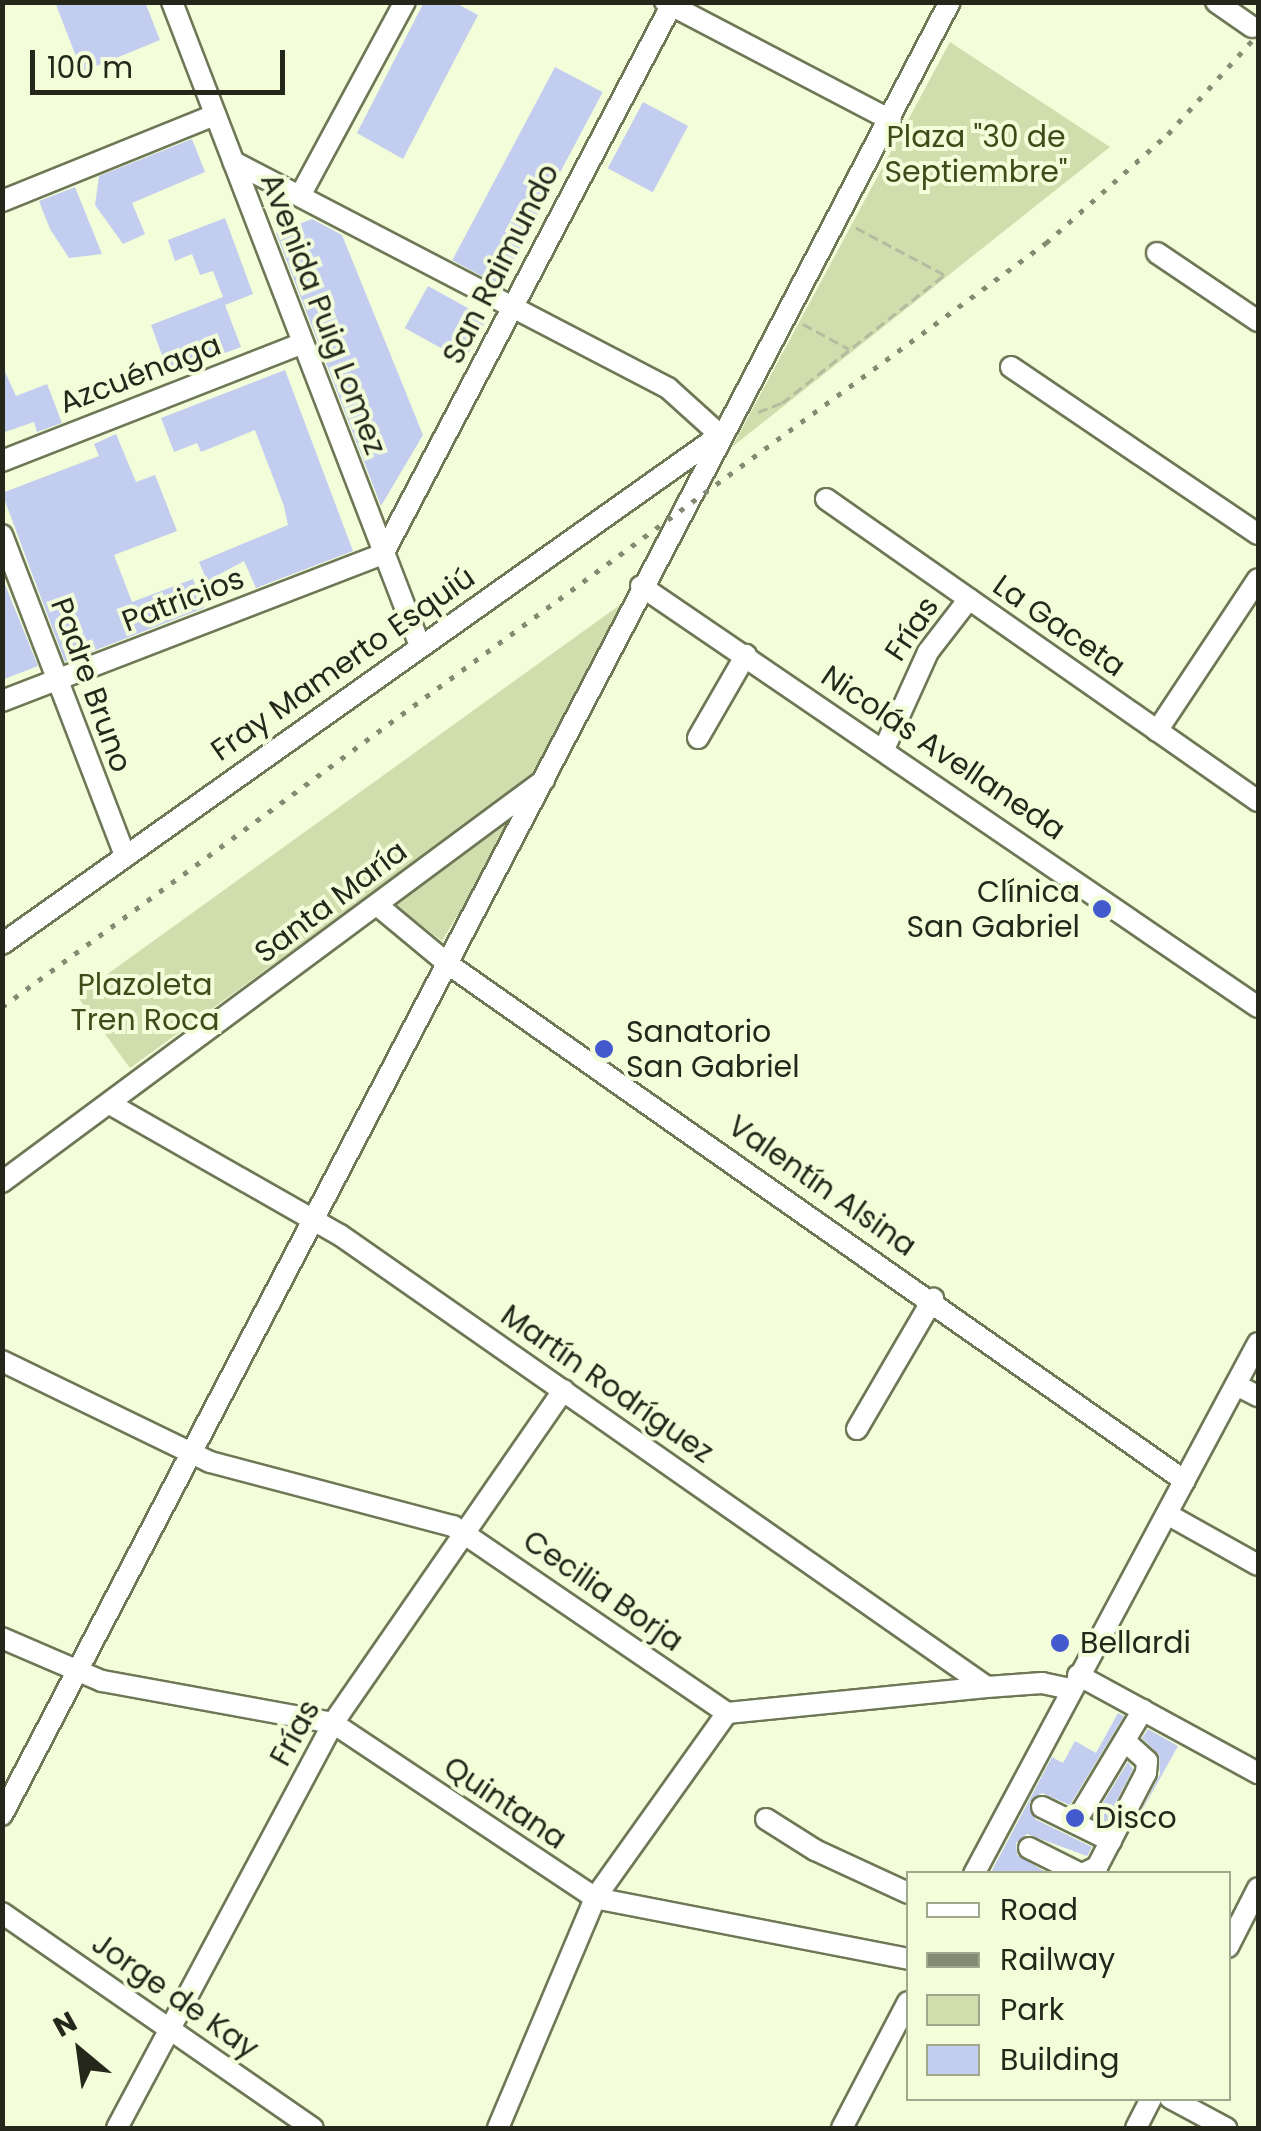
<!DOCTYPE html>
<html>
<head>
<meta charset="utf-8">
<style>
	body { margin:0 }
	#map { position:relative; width:1261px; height:2131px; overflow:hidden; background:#f3fdd9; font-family:Poppins,sans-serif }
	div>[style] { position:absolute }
	.green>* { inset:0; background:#d0ddac }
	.building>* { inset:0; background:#c2cdef; transform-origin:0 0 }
	.path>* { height:2.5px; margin-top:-1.25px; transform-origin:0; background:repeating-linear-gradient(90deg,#b4bb9f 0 10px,transparent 0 15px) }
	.roads { filter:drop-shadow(2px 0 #6e7756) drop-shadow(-2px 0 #6e7756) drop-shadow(0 2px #6e7756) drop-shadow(0 -2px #6e7756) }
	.minor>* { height:20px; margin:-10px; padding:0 10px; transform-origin:10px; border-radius:10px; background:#fff }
	.rail>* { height:5px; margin-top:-2.5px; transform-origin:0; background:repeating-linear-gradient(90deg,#858b73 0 5px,transparent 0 15px) }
	.dots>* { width:28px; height:28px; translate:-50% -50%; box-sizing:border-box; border:5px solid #f3fdd9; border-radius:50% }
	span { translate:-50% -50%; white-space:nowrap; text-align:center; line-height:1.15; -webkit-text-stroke:8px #f3fdd9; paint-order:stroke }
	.park-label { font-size:30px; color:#404b1a }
	.street-label { font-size:30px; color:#24271a }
	.poi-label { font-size:30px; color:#24271a }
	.right { translate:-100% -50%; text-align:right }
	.left { translate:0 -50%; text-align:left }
	.frame { position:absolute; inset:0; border:5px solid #24271a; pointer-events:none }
	.legend { position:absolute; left:906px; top:1871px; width:325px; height:230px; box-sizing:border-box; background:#f3fdd9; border:2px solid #a0a78d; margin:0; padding:12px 18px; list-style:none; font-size:30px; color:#24271a }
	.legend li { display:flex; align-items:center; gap:20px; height:50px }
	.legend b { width:50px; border:2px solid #a0a78d }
	.north { position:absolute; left:30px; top:2001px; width:100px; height:100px; -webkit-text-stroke:8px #f3fdd9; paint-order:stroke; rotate:331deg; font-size:28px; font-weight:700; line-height:40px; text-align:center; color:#24271a }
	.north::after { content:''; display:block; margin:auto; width:35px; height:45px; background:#24271a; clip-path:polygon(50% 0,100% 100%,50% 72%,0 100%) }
	.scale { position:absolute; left:30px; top:50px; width:255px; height:45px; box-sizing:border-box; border:5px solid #24271a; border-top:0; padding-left:12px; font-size:30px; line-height:35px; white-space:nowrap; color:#24271a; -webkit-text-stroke:8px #f3fdd9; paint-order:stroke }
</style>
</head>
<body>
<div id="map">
	<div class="green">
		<div style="clip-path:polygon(950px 42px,1110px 147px,732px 447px)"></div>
		<div style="clip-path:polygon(624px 602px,531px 778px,130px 1068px,77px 996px)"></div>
		<div style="clip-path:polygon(522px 809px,442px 941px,394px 904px)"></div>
	</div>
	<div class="building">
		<div style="clip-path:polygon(55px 2px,145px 2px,160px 40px,82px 72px)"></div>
		<div style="clip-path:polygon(424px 2px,454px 2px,478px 15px,403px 159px,357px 133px)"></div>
		<div style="left:555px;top:67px;width:54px;height:219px;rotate:28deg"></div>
		<div style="left:643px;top:102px;width:51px;height:75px;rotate:28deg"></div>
		<div style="clip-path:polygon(192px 139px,205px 172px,132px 203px,145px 234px,123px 244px,95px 205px,99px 176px)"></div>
		<div style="clip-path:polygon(75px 187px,102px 254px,69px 258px,50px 229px,39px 201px)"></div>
		<div style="clip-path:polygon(225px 218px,253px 294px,225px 305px,241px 347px,169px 374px,151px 325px,223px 297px,213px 271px,200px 275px,192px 254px,175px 261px,168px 240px)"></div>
		<div style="clip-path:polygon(312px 219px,342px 235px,423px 435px,381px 506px,276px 233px)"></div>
		<div style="left:428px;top:286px;width:68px;height:48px;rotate:29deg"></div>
		<div style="clip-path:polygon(2px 365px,16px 396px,47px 384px,62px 423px,37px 432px,34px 422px,2px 433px)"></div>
		<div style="clip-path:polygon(285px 370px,353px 551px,256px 588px,244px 561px,207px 581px,199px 562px,288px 525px,284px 506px,255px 430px,201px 452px,197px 443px,174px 452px,161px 418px)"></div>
		<div style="clip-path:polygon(116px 434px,136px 482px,155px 475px,177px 531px,114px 555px,132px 602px,193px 579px,204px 608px,65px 662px,2px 493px,99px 456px,94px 444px)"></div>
		<div style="clip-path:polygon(2px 577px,38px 666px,2px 680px)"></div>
		<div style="clip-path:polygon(1118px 1713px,1124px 1716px,1070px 1805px,1042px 1793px,1029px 1802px,1035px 1819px,1092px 1847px,1087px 1856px,1027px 1834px,1016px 1843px,1017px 1855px,1049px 1874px,990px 1874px,1052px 1757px,1063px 1763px,1075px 1741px,1096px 1753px)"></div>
		<div style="clip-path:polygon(1148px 1729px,1178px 1746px,1138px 1818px,1160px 1774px,1159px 1755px,1142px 1738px)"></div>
		<div style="clip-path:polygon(1128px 1762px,1133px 1769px,1105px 1823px,1094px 1817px)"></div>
	</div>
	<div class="path">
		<div style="left:803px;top:324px;width:52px;rotate:28.5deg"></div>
		<div style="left:758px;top:412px;width:26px;rotate:-21deg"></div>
		<div style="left:782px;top:403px;width:206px;rotate:-38.3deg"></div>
		<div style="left:944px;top:275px;width:104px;rotate:-152deg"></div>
	</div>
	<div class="roads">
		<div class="minor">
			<div style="left:172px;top:2px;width:690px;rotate:68.94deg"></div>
			<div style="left:665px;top:2px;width:255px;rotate:27.6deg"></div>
			<div style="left:1216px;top:2px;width:44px;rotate:34.8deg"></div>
			<div style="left:301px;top:194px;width:218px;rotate:-61.6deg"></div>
			<div style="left:2px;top:201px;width:230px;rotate:-22deg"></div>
			<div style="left:1157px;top:253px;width:122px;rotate:34deg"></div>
			<div style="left:1011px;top:367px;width:298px;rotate:34.1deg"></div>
			<div style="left:2px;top:461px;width:320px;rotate:-21.4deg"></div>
			<div style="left:826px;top:499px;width:527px;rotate:34.96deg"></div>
			<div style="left:2px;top:535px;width:344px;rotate:69deg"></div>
			<div style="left:641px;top:586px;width:747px;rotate:34.31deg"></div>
			<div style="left:2px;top:701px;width:408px;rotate:-21.1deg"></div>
			<div style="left:383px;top:554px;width:624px;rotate:-62.28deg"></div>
			<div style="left:1157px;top:731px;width:182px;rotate:-56.4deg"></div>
			<div style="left:698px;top:738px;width:96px;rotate:-60deg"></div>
			<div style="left:884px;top:749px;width:107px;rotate:-65.6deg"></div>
			<div style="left:928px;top:652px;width:67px;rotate:-52.3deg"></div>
			<div style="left:377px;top:905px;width:92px;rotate:39.7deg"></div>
			<div style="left:448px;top:964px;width:900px;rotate:35.05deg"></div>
			<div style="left:2px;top:944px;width:880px;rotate:-35.33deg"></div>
			<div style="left:720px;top:435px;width:70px;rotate:-137.9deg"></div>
			<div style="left:668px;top:388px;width:490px;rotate:-152.5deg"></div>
			<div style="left:110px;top:1104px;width:265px;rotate:29.7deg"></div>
			<div style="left:340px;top:1235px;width:789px;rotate:34.94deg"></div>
			<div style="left:987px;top:1687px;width:55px;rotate:-4.2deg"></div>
			<div style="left:1042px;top:1683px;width:30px;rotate:12deg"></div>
			<div style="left:2px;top:1182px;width:675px;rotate:-36.56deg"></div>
			<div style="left:2px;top:1361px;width:231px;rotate:25.9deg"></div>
			<div style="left:210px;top:1462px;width:251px;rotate:14.8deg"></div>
			<div style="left:453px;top:1526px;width:332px;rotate:34.3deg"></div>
			<div style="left:727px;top:1713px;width:261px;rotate:-5.7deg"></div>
			<div style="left:1236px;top:1385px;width:25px;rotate:27deg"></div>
			<div style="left:857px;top:1429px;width:151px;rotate:-59.7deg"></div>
			<div style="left:1167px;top:1514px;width:104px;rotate:29.3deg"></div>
			<div style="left:2px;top:1638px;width:109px;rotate:23.3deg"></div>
			<div style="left:102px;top:1681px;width:235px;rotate:10.3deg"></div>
			<div style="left:333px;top:1723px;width:315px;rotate:33.7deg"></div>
			<div style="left:595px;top:1898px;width:319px;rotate:11deg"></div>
			<div style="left:1078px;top:1675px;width:205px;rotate:28.6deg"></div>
			<div style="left:1042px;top:1807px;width:77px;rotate:26.2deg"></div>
			<div style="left:2px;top:1815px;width:2046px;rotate:-62.4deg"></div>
			<div style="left:766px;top:1819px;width:58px;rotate:32.3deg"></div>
			<div style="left:815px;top:1850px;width:102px;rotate:24.8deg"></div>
			<div style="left:1075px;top:1823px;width:132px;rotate:-59deg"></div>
			<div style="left:1029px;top:1848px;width:58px;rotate:26.6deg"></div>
			<div style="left:974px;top:1874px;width:602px;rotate:-61.86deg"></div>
			<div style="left:1082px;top:1874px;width:17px;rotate:-25deg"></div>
			<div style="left:1097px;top:1867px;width:106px;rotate:-62.5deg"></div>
			<div style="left:1146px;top:1773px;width:12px;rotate:-85deg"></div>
			<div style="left:1147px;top:1761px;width:25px;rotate:-138deg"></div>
			<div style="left:2px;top:1913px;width:378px;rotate:34.7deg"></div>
			<div style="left:1228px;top:1947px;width:66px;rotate:-63deg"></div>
			<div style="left:1170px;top:2098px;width:64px;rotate:28.2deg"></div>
			<div style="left:117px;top:2128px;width:459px;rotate:-61.9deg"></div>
			<div style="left:333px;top:1723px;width:405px;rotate:-55.3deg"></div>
			<div style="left:498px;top:2128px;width:250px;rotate:-67.1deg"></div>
			<div style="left:595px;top:1898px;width:227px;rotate:-54.5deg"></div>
			<div style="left:842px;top:2128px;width:142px;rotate:-62.4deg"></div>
			<div style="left:1136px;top:2128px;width:34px;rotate:-63deg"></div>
		</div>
	</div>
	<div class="rail">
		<div style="left:2px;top:1007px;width:1294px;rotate:-36.2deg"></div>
		<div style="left:1046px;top:243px;width:164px;rotate:-41.8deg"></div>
		<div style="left:1168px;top:134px;width:135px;rotate:-48deg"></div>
	</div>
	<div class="dots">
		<div style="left:1102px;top:909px;background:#435ace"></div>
		<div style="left:604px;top:1049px;background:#435ace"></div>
		<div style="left:1060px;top:1643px;background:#435ace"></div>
		<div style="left:1075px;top:1818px;background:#435ace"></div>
	</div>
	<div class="park-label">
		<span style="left:976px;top:154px">Plaza "30 de<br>Septiembre"</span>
		<span style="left:145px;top:1002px">Plazoleta<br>Tren Roca</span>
	</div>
	<div class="street-label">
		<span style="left:501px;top:264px;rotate:-63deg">San Raimundo</span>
		<span style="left:323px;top:314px;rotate:69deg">Avenida Puig Lomez</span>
		<span style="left:140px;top:374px;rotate:-21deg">Azcuénaga</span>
		<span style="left:183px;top:600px;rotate:-21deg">Patricios</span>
		<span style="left:1059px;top:626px;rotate:35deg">La Gaceta</span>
		<span style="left:912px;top:629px;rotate:-56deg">Frías</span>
		<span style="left:343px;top:664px;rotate:-35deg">Fray Mamerto Esquiú</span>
		<span style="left:91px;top:685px;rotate:70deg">Padre Bruno</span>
		<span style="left:943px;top:753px;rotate:34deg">Nicolás Avellaneda</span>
		<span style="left:331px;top:902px;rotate:-37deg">Santa María</span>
		<span style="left:822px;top:1186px;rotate:35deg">Valentín Alsina</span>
		<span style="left:607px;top:1384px;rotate:35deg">Martín Rodríguez</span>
		<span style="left:603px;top:1591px;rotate:35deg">Cecilia Borja</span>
		<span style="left:295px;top:1733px;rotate:-61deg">Frías</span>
		<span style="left:505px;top:1803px;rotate:34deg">Quintana</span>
		<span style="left:175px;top:1996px;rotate:35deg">Jorge de Kay</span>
	</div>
	<div class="poi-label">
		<span class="right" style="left:1080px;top:909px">Clínica<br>San Gabriel</span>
		<span class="left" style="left:626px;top:1049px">Sanatorio<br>San Gabriel</span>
		<span class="left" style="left:1080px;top:1643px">Bellardi</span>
		<span class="left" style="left:1095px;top:1818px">Disco</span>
	</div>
	<div class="frame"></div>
	<ul class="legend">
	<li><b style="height:12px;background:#fff"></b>Road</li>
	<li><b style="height:12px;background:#858b73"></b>Railway</li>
	<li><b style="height:28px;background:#d0ddac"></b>Park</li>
	<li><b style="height:28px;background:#c2cdef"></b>Building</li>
	</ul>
	<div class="north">N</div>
	<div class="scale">100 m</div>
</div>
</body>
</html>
